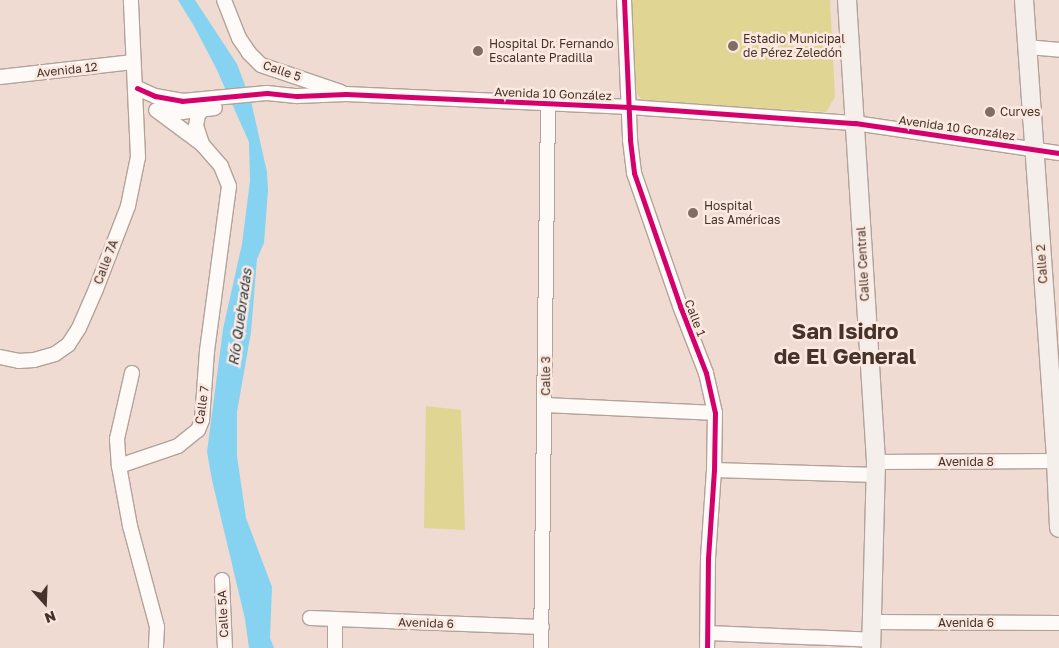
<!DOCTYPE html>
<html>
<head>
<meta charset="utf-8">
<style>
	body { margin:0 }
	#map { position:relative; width:1059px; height:648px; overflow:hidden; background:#efdbd2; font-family:"Golos Text",sans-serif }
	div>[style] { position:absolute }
	.green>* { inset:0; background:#e1d593 }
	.water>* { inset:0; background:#85d3f0 }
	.roads { filter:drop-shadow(1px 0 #b3a29a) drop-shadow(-1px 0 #b3a29a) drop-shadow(0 1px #b3a29a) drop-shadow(0 -1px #b3a29a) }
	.minor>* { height:14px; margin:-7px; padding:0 7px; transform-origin:7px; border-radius:7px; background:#fdfaf8 }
	.major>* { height:18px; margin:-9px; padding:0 9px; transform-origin:9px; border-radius:9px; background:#f5efec }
	.cycleway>* { height:5px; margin:-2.5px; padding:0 2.5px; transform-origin:2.5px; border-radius:2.5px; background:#d6006c }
	.dots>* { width:14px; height:14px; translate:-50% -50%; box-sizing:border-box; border:2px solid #fbe8df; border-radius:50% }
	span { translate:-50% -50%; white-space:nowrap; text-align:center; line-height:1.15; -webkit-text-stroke:5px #fbe8df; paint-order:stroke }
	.poi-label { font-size:12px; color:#45332b }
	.left { translate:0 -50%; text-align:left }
	.street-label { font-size:12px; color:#45332b }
	.water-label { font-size:14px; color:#1c3641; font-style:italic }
	.town-label { font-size:22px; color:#45332b; font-weight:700 }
	.north { position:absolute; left:20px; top:578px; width:50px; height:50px; -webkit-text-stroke:4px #fbe8df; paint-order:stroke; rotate:160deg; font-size:14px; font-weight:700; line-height:20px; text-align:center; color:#45332b }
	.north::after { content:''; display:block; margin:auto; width:18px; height:22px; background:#45332b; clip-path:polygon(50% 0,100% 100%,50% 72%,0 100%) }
</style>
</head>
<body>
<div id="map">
	<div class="green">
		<div style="clip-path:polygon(631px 0,830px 0,835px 97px,826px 112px,643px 101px,636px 93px)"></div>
		<div style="clip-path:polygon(426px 406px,461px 410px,465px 530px,424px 528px)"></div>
	</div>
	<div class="water">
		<div style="clip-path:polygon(178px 0,195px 0,237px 64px,251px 101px,267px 172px,268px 191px,264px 243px,257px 259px,251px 332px,237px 412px,237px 456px,246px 518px,272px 587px,270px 638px,274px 648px,249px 648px,245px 619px,212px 480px,207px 452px,223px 329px,242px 244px,250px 181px,249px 142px,216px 68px,194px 26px)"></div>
	</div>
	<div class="roads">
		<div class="minor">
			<div style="left:224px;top:0;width:41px;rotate:68.5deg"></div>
			<div style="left:239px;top:38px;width:18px;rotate:56deg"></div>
			<div style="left:249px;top:53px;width:17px;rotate:45deg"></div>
			<div style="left:261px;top:65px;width:84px;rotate:18.6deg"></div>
			<div style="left:624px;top:0;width:140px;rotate:87.5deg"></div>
			<div style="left:630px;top:140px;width:33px;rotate:83deg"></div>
			<div style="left:634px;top:173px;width:141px;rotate:70.9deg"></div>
			<div style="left:680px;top:306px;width:72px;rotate:68.8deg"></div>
			<div style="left:706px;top:373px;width:41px;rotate:77.3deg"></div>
			<div style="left:715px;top:413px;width:57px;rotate:91deg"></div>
			<div style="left:714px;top:470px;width:88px;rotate:93.9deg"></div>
			<div style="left:708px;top:558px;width:90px;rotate:90.6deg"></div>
			<div style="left:1027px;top:47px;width:32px;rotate:5deg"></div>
			<div style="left:0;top:77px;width:134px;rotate:-6.4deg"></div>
			<div style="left:137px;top:88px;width:20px;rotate:24deg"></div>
			<div style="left:155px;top:96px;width:27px;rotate:10deg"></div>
			<div style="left:182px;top:101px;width:85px;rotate:-5.4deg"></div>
			<div style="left:267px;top:93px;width:30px;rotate:6deg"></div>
			<div style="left:297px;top:96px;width:49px;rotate:-2.3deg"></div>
			<div style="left:346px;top:94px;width:284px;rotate:2.6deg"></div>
			<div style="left:630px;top:107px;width:226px;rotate:4.1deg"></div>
			<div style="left:855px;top:123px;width:206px;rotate:8.4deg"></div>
			<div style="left:157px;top:110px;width:17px;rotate:10deg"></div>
			<div style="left:174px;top:113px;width:41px;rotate:-7deg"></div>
			<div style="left:202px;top:144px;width:19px;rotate:-108deg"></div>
			<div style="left:196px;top:126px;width:11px;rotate:-80deg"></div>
			<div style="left:198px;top:115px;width:8px;rotate:-50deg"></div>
			<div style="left:0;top:357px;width:19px;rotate:12deg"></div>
			<div style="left:19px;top:361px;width:15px;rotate:-4deg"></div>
			<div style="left:34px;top:360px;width:22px;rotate:-16deg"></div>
			<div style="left:55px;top:354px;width:16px;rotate:-35deg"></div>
			<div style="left:68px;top:345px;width:20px;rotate:-57deg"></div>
			<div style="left:79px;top:328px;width:43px;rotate:-66.4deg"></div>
			<div style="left:96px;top:289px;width:89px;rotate:-68.9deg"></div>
			<div style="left:128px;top:206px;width:50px;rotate:-78.5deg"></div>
			<div style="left:138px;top:157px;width:157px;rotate:-92.6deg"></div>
			<div style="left:132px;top:373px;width:68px;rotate:102.8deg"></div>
			<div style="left:117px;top:439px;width:27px;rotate:86deg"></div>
			<div style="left:119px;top:466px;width:61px;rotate:79.6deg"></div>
			<div style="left:130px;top:526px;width:105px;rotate:75deg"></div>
			<div style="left:157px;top:627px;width:21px;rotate:93deg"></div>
			<div style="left:546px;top:405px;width:169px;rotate:2.7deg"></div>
			<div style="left:876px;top:462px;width:180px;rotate:-0.3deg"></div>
			<div style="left:119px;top:466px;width:62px;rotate:-18.7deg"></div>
			<div style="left:178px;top:446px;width:26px;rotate:-39deg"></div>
			<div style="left:198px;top:430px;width:11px;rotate:-68deg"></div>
			<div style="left:202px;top:420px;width:69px;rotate:-85.9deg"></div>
			<div style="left:207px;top:351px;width:166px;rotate:-82.4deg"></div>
			<div style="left:229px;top:186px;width:22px;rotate:-112deg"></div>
			<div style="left:221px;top:166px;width:29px;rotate:-131deg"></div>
			<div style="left:202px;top:144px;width:57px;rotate:-143.5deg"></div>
			<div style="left:714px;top:470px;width:162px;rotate:1.8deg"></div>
			<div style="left:222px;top:580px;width:68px;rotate:87.5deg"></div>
			<div style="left:310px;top:618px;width:232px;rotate:2.2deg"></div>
			<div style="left:873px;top:622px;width:186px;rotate:0.3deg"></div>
			<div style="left:708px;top:633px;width:164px;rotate:2.4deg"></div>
			<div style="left:335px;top:648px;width:29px;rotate:-90deg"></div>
			<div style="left:541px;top:648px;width:544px;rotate:-89.26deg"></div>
		</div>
		<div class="major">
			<div style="left:847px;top:0;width:463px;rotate:86.4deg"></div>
			<div style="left:876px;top:462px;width:186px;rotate:91.5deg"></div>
			<div style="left:1024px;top:0;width:462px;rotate:86deg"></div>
			<div style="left:1056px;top:461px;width:67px;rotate:87.4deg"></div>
		</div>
	</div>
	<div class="cycleway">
		<div style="left:624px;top:0;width:140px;rotate:87.5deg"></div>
		<div style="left:630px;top:140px;width:33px;rotate:83deg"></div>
		<div style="left:634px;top:173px;width:141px;rotate:70.9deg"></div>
		<div style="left:680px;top:306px;width:72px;rotate:68.8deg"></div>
		<div style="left:706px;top:373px;width:41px;rotate:77.3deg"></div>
		<div style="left:715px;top:413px;width:57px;rotate:91deg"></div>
		<div style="left:714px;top:470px;width:88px;rotate:93.9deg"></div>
		<div style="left:708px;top:558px;width:90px;rotate:90.6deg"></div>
		<div style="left:137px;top:88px;width:20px;rotate:24deg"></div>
		<div style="left:155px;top:96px;width:27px;rotate:10deg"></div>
		<div style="left:182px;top:101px;width:85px;rotate:-5.4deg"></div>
		<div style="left:267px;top:93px;width:30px;rotate:6deg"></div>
		<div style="left:297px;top:96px;width:49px;rotate:-2.3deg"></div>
		<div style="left:346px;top:94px;width:284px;rotate:2.6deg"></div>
		<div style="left:630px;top:107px;width:226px;rotate:4.1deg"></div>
		<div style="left:855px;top:123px;width:206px;rotate:8.4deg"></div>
	</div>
	<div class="dots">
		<div style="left:733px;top:46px;background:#806e65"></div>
		<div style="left:478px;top:51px;background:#806e65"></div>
		<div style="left:990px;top:112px;background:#806e65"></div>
		<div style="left:693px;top:213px;background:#806e65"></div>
	</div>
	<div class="poi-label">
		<span class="left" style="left:743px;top:46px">Estadio Municipal<br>de Pérez Zeledón</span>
		<span class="left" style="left:489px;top:51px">Hospital Dr. Fernando<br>Escalante Pradilla</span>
		<span class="left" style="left:1000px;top:112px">Curves</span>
		<span class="left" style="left:704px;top:213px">Hospital<br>Las Américas</span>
	</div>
	<div class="street-label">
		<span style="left:67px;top:70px;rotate:-6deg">Avenida 12</span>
		<span style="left:282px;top:71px;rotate:19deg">Calle 5</span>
		<span style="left:553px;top:94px;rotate:2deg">Avenida 10 González</span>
		<span style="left:957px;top:128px;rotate:8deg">Avenida 10 González</span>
		<span style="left:106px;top:262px;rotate:-69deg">Calle 7A</span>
		<span style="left:863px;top:264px;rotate:-93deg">Calle Central</span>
		<span style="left:1042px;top:264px;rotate:-94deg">Calle 2</span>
		<span style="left:695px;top:318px;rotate:69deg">Calle 1</span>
		<span style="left:546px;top:376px;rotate:-90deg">Calle 3</span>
		<span style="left:202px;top:405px;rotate:-82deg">Calle 7</span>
		<span style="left:966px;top:462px">Avenida 8</span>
		<span style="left:223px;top:614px;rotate:-93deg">Calle 5A</span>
		<span style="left:426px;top:623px;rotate:2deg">Avenida 6</span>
		<span style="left:966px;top:623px">Avenida 6</span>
	</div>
	<div class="water-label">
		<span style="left:240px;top:317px;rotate:-82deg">Río Quebradas</span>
	</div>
	<div class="town-label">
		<span style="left:845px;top:343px">San Isidro<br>de El General</span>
	</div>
	<div class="north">N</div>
</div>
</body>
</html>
